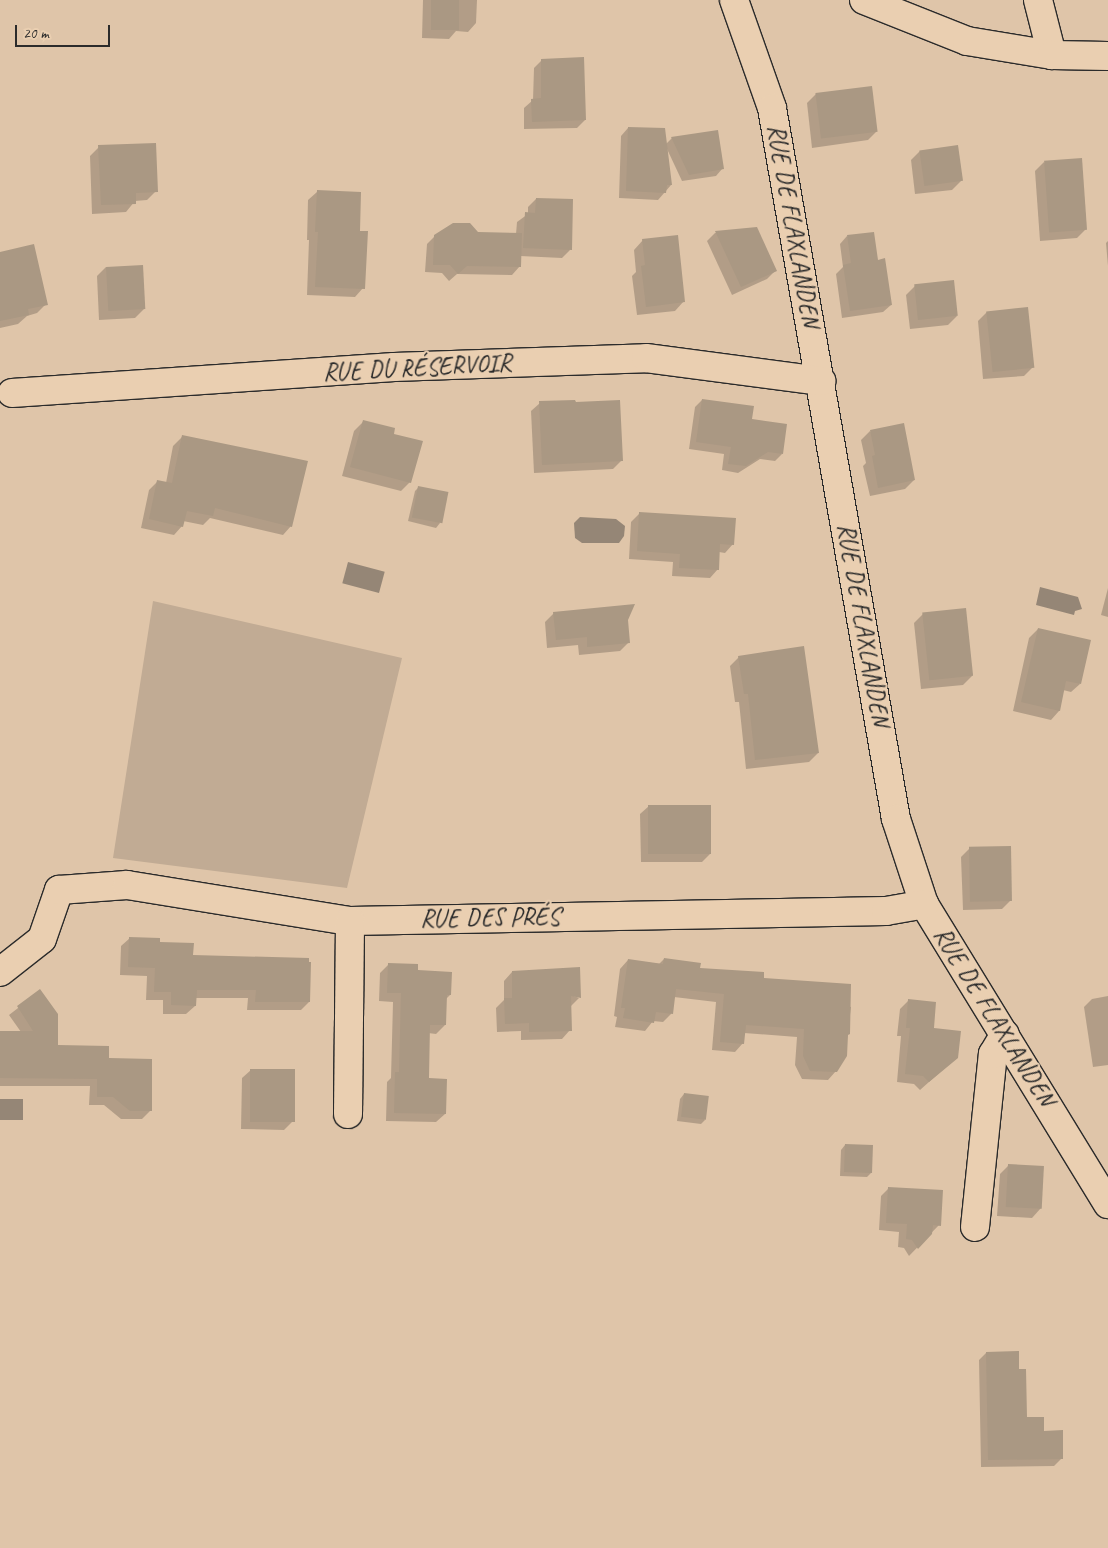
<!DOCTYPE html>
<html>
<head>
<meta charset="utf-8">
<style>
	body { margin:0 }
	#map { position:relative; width:1108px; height:1548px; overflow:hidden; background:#dfc5a9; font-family:Caveat,sans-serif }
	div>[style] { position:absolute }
	.green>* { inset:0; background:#c1ab94 }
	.water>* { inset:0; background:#958676; transform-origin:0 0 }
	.shadow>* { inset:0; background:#0003 }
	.building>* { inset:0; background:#aa9883; transform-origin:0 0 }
	.roads { filter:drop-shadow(1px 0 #2b2b2b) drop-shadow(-1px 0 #2b2b2b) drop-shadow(0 1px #2b2b2b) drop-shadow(0 -1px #2b2b2b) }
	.minor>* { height:28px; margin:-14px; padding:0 14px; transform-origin:14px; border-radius:14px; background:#eacfb1 }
	.major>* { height:28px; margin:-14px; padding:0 14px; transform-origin:14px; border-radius:14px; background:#eacfb1 }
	span { translate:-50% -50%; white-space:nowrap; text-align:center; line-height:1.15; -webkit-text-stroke:4px #eacfb1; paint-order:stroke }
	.street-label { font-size:25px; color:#2b2b2b }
	.scale { position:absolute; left:15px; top:25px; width:95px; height:22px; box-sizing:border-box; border:2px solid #2b2b2b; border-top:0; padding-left:6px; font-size:15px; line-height:18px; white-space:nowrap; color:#2b2b2b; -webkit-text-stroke:4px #eacfb1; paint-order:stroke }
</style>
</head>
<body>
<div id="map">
	<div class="green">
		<div style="clip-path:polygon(153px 601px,402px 658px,347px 888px,113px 858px)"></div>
	</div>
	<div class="water">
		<div style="clip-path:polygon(580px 517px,616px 519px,625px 526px,624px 536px,619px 543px,582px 543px,575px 538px,574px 523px)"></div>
		<div style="left:348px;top:562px;width:38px;height:22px;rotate:15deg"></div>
		<div style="clip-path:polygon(1040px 587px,1078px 597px,1082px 609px,1075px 611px,1074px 615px,1036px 605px)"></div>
		<div style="left:23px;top:1099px;width:21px;height:23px;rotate:90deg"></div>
	</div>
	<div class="shadow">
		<div style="clip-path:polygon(423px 0,477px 0,476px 23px,468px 32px,456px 31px,449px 39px,422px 38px)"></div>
		<div style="clip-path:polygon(542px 60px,585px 120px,577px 128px,524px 129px,524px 108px,533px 100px,534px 68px)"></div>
		<div style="clip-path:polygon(816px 94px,877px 131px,868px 140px,812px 148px,807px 103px)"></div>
		<div style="clip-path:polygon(628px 128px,666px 144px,672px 138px,722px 169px,716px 176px,682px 181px,667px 149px,671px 185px,665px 192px,658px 200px,619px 198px,621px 136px)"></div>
		<div style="clip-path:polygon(99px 147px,156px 191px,147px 200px,135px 201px,126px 212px,92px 214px,90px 156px)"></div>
		<div style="clip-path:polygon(920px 151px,961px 181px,952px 190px,915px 194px,911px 160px)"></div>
		<div style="clip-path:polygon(1044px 162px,1086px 229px,1077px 238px,1040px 241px,1035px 171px)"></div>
		<div style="clip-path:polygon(317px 192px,359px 232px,363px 288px,355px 297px,307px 295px,309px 240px,307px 240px,308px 200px)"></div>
		<div style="clip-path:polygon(536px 199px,570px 250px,562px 258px,520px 256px,520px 266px,512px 275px,457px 274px,449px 281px,442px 273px,425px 272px,427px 244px,435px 236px,477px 233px,516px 234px,517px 222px,528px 214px,528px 207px)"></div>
		<div style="clip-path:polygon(756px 228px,776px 270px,767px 279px,732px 295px,707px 241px,715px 233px)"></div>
		<div style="clip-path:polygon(847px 236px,877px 261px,891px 305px,883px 312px,842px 318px,836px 274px,843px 267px,840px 244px)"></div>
		<div style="clip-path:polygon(643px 240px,684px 301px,675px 311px,637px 315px,632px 276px,636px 272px,634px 250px)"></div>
		<div style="clip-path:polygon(1108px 241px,1108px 266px,1106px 243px)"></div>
		<div style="clip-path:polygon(0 253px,46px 304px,37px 313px,27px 316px,18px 324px,0 328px)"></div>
		<div style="clip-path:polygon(106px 267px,144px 309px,135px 318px,99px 320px,97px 276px)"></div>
		<div style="clip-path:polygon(915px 286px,957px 316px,948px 325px,910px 329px,906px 295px)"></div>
		<div style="clip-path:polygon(987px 312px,1033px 367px,1024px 376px,983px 379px,978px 321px)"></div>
		<div style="clip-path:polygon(702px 400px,751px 420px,782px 454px,775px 461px,760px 459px,738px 473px,722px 470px,724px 454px,689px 449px,695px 407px)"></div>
		<div style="clip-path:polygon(540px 403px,621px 461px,613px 469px,534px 473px,531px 411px)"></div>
		<div style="clip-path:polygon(363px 422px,392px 435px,410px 482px,401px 491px,342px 476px,354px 431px)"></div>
		<div style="clip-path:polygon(870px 431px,914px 480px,905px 489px,870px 496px,863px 466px,866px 463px,861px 440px)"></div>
		<div style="clip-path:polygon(182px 437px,291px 526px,283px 535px,210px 518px,203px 525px,183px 521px,182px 526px,174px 535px,141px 528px,149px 490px,158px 481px,166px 483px,173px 446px)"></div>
		<div style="clip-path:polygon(419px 487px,440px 523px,436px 528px,408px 521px,415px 491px)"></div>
		<div style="clip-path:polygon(639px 514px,733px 544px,725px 553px,719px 552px,718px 569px,710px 578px,672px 576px,673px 562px,629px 559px,631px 522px)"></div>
		<div style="clip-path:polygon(1108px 588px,1108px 617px,1101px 615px)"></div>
		<div style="clip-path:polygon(554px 613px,627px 620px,629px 642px,620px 651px,579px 655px,578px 645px,547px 648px,545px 622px)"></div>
		<div style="clip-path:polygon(923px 614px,972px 676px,963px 685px,921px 689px,914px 623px)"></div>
		<div style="clip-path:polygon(1038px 629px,1080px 684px,1071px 692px,1063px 690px,1059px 711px,1051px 720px,1013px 711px,1029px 638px)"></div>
		<div style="clip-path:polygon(739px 657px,818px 753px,809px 762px,746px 769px,739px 702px,735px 702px,730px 666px)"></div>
		<div style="clip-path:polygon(649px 806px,710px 854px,702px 862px,641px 862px,640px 814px)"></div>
		<div style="clip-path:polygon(970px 848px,1011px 900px,1002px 909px,963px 910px,961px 857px)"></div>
		<div style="clip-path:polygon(130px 938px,158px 943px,309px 1002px,301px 1010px,247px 1010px,248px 998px,195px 998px,195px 1006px,186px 1014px,163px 1014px,163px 1000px,146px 1000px,147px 976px,120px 975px,121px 946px)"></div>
		<div style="clip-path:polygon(664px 959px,699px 969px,762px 979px,851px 1007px,845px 1055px,836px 1071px,828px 1080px,802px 1079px,795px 1065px,797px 1037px,744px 1033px,743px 1043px,735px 1052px,712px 1050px,716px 1002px,674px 997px,671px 1014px,663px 1022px,653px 1021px,645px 1031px,615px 1027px,617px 1017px,614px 1016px,620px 969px,628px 960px,659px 964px)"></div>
		<div style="clip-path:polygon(389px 964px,416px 972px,450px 995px,446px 999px,445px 1025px,436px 1034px,428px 1033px,427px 1079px,445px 1114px,436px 1122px,386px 1121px,387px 1082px,391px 1078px,393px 1002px,379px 1001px,380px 973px)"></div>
		<div style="clip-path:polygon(512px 972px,579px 998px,571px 1006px,570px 1030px,562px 1039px,521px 1040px,521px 1031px,497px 1032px,496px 1008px,504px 1000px,504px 981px)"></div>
		<div style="clip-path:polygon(40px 991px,57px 1046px,107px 1060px,150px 1111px,142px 1119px,121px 1119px,104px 1105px,89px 1105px,90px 1086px,0 1086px,0 1032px,21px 1032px,9px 1015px)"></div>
		<div style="clip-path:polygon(1108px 996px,1108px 1065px,1093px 1067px,1084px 1007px,1092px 999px)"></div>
		<div style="clip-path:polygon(909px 1000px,957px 1057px,920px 1090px,914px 1084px,897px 1082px,901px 1036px,897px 1036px,900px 1009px)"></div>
		<div style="clip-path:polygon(251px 1070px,292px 1122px,284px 1130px,241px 1129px,242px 1078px)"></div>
		<div style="clip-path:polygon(684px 1094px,705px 1120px,701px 1124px,677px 1121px,680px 1099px)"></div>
		<div style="clip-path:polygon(845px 1145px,871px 1173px,867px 1177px,840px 1176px,841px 1150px)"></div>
		<div style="clip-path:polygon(1009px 1165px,1041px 1208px,1032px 1218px,997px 1216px,1000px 1174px)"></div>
		<div style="clip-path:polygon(889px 1188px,939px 1225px,909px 1256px,904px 1248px,898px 1247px,899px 1232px,879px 1230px,881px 1196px)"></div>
		<div style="clip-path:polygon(986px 1353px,1018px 1370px,1026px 1418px,1043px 1432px,1061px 1459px,1054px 1466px,981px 1467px,979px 1360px)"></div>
	</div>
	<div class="building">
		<div style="left:431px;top:0;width:28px;height:30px"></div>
		<div style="clip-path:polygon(584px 57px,586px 120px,532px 122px,531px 99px,541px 98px,541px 59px)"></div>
		<div style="left:872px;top:86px;width:46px;height:57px;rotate:83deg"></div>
		<div style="clip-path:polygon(628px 127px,665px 128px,672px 185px,667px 185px,666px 193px,626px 191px)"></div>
		<div style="clip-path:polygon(718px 130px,724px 169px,689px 175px,671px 137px)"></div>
		<div style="clip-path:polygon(156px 143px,158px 192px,136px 193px,136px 204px,101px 205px,98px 145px)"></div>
		<div style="left:958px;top:145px;width:36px;height:39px;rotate:82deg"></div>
		<div style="left:1082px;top:158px;width:72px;height:38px;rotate:86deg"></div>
		<div style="clip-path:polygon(317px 190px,361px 192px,360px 231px,368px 231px,365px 289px,315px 287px,318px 232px,315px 232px)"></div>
		<div style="clip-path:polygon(536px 198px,573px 199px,572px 250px,523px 248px,525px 212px,535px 213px)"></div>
		<div style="clip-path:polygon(453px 223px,470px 223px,478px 232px,522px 233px,521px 267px,467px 266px,458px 274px,450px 265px,433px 265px,434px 235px)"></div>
		<div style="clip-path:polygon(757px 227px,777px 271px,741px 287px,715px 231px)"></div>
		<div style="clip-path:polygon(874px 232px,878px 260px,885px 258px,892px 305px,850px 311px,843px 265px,851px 263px,847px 235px)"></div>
		<div style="clip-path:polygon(678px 235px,685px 302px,646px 307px,641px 266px,645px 265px,642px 239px)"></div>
		<div style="clip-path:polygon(34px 244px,48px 305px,28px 309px,29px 315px,0 321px,0 252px)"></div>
		<div style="left:143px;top:265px;width:44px;height:37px;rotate:87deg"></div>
		<div style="left:954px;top:280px;width:36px;height:40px;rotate:84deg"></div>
		<div style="left:1028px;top:307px;width:61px;height:42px;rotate:84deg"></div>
		<div style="clip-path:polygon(702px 399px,754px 406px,752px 419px,787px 424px,783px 454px,768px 452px,746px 466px,728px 464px,731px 447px,696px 442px)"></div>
		<div style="clip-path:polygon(575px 400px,576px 402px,620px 400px,623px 461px,542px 465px,539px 401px)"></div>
		<div style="clip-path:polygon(363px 420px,395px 428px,394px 434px,423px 441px,411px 483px,350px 467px)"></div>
		<div style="clip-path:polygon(904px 423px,915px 480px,878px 488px,872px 456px,875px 455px,870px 430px)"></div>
		<div style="clip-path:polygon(182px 435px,308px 461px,292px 527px,215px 508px,213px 516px,187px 511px,183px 527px,149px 519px,157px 480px,172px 483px)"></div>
		<div style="left:418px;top:486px;width:31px;height:32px;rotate:11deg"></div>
		<div style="clip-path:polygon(639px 512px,736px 518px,734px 545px,720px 544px,719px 570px,679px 568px,680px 554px,637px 551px)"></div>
		<div style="clip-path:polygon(635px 604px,628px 620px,630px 643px,587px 647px,587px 637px,556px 640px,553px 612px)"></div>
		<div style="left:966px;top:608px;width:68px;height:44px;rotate:84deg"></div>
		<div style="clip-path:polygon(1038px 628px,1091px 640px,1081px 684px,1066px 681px,1060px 711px,1021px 702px)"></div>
		<div style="clip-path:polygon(804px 646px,819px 753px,755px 760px,748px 694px,744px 694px,738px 656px)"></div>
		<div style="left:648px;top:805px;width:63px;height:49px"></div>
		<div style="left:1011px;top:846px;width:55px;height:42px;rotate:89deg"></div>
		<div style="clip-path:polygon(129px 937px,160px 938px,160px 942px,194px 943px,193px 955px,309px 958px,309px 962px,311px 962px,310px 1002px,255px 1002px,256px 990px,197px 990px,196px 1006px,171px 1005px,171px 992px,154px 992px,155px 968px,128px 967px)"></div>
		<div style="clip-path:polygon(664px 958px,701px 963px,700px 968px,764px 972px,764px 978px,851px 984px,850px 1034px,848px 1035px,847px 1056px,837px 1072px,810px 1071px,803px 1056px,804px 1029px,746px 1025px,744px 1044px,720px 1042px,724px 994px,676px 989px,673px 1014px,656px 1012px,654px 1023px,623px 1018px,625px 1008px,621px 1008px,628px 959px,663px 964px)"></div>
		<div style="clip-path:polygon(388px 963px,418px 964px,418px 970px,452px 972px,451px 995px,447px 995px,446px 1025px,430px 1025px,429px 1078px,447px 1079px,446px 1114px,394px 1113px,395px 1072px,399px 1072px,401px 993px,387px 993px)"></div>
		<div style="clip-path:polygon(580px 967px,581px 998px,571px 996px,572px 1031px,529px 1032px,529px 1023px,505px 1024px,504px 998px,512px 998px,512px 971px)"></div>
		<div style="clip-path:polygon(40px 989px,58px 1014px,58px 1045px,109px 1046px,109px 1058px,152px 1059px,152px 1111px,130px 1111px,113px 1097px,97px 1097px,97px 1079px,0 1078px,0 1031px,33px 1031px,17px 1006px)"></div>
		<div style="clip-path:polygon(908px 999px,936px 1002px,934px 1028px,961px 1031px,958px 1058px,929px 1082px,923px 1076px,905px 1074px,910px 1028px,906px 1028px)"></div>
		<div style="left:250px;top:1069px;width:45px;height:53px"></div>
		<div style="left:684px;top:1093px;width:25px;height:24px;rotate:7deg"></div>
		<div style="left:845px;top:1144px;width:28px;height:28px;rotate:2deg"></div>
		<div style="left:1008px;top:1164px;width:36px;height:43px;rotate:3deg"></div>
		<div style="clip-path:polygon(888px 1187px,943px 1190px,941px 1226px,933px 1225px,932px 1234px,918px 1249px,912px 1240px,906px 1239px,907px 1224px,886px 1223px)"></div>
		<div style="clip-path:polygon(1019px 1351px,1019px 1369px,1026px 1369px,1027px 1417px,1044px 1417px,1044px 1431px,1063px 1430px,1063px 1459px,988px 1460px,986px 1352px)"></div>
	</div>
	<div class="roads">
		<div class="minor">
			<div style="left:734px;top:0;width:114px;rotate:70.6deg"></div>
			<div style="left:772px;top:108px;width:722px;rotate:80.11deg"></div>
			<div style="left:896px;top:819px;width:89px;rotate:71.8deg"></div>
			<div style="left:924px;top:904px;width:352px;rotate:58.5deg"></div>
			<div style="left:1038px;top:0;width:57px;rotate:75.7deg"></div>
			<div style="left:12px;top:393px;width:383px;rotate:-3.9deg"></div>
			<div style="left:394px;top:367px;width:252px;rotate:-2deg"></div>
			<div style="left:646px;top:358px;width:177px;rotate:7.5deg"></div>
			<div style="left:0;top:972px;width:53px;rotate:-38.2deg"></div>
			<div style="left:42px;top:939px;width:52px;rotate:-70.9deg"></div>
			<div style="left:59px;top:890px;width:68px;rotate:-4.2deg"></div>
			<div style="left:127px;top:885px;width:226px;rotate:9.2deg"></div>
			<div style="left:350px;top:921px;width:536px;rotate:-1.07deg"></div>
			<div style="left:886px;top:911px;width:39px;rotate:-10deg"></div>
			<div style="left:348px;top:1114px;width:193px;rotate:-89.4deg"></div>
			<div style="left:975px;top:1227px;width:174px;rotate:-84.1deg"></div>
			<div style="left:993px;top:1054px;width:23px;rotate:-59deg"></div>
		</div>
		<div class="major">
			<div style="left:864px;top:0;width:111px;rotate:21.7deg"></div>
			<div style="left:967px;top:41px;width:86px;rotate:9.4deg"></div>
			<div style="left:1052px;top:55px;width:56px;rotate:1deg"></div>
		</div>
	</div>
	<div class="street-label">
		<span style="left:793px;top:226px;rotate:80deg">RUE DE FLAXLANDEN</span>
		<span style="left:417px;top:368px;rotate:-3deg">RUE DU RÉSERVOIR</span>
		<span style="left:863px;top:625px;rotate:80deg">RUE DE FLAXLANDEN</span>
		<span style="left:490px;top:918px;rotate:-1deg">RUE DES PRÉS</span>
		<span style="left:994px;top:1017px;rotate:58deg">RUE DE FLAXLANDEN</span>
	</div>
	<div class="scale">20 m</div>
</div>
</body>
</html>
